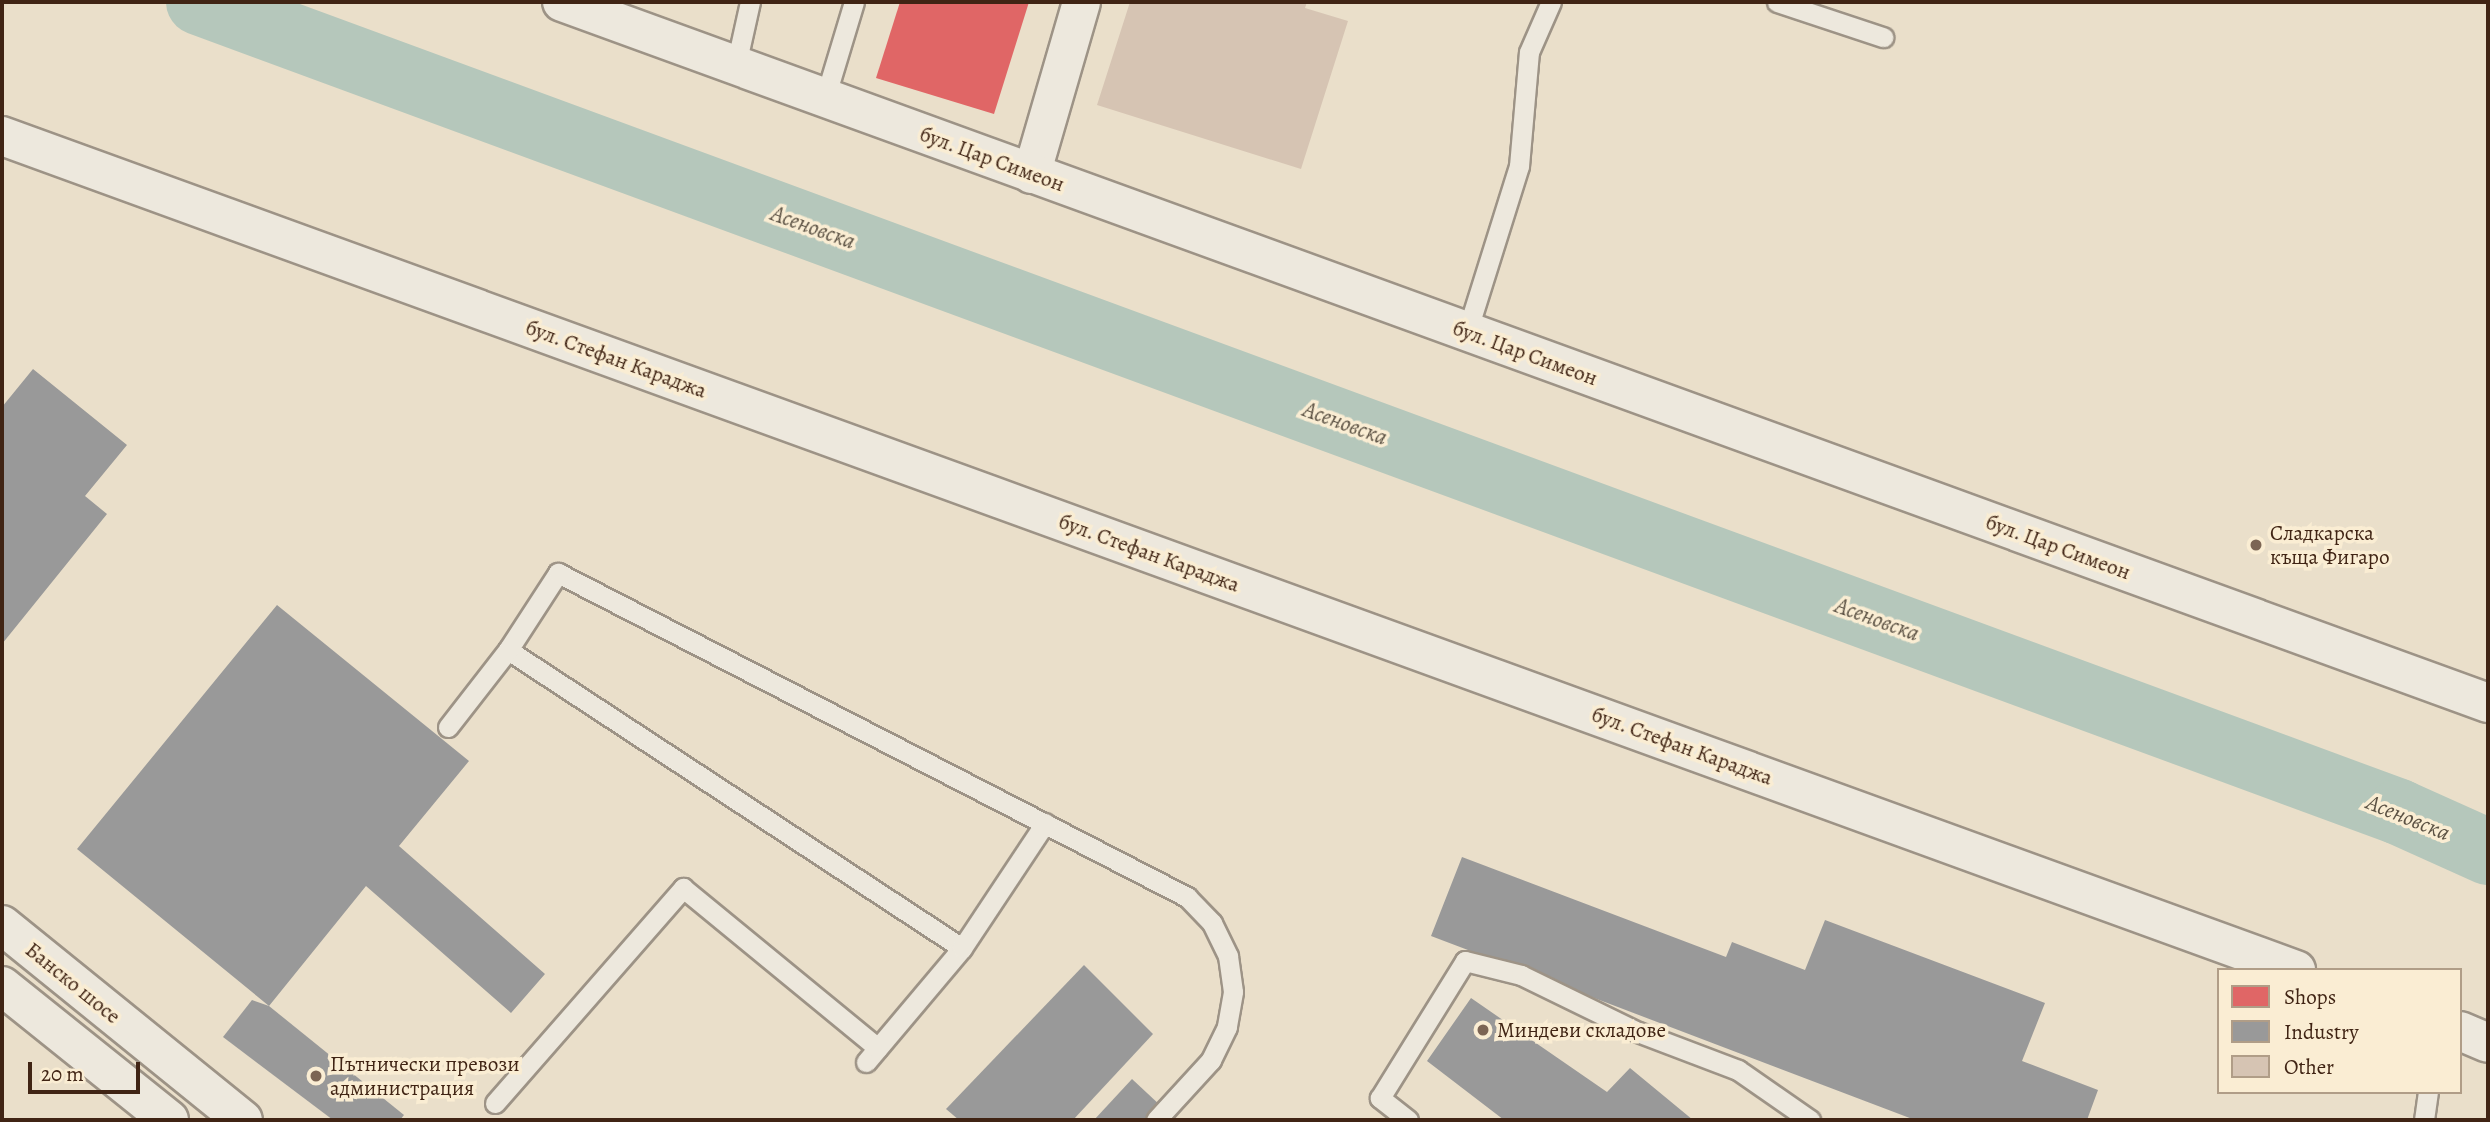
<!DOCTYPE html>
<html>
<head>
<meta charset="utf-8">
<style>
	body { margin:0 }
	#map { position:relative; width:2490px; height:1122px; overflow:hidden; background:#eadfca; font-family:Alegreya,serif }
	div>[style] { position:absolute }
	.shops>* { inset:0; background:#e06666 }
	.industry>* { inset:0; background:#999 }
	.river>* { height:66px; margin:-33px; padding:0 33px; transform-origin:33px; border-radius:33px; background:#b5c7bb }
	.building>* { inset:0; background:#d6c4b3 }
	.roads { filter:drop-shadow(2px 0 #9d9386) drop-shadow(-2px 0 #9d9386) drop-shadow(0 2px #9d9386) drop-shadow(0 -2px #9d9386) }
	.lane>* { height:19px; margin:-9.5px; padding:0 9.5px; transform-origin:9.5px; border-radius:9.5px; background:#ede8dd }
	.street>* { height:37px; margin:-18.5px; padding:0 18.5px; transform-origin:18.5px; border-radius:18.5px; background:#ede8dd }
	.secondary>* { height:38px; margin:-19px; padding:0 19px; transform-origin:19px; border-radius:19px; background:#ede8dd }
	.dots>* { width:19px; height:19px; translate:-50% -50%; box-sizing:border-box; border:4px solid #faedd3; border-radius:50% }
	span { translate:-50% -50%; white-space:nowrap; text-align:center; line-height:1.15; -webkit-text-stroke:7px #faedd3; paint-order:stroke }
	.street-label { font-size:21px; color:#402414 }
	.poi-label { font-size:21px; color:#402414 }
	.left { translate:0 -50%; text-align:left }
	.water-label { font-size:23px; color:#5c5244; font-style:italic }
	.frame { position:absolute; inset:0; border:4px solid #402414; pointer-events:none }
	.legend { position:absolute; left:2217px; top:968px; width:245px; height:126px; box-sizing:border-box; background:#faedd3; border:2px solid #b09d87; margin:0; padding:9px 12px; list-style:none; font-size:21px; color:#402414 }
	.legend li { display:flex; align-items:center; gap:14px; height:35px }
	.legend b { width:35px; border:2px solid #b09d87 }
	.scale { position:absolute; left:28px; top:1062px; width:112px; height:32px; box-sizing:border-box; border:4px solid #402414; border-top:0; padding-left:9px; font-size:21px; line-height:24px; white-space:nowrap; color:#402414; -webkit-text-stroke:5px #faedd3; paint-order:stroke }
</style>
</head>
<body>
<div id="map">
	<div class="shops">
		<div style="clip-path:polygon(900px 2px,1029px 2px,994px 114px,876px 78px)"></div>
	</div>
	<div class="industry">
		<div style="clip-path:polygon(33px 369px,127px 445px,85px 496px,107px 514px,2px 644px,2px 407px)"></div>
		<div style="clip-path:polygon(277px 605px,469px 761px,399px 846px,545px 974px,511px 1013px,366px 886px,269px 1006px,77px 849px)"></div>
		<div style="clip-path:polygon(1462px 857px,1726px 957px,1732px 942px,1805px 970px,1825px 920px,2045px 1003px,2022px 1061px,2098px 1090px,2087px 1120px,1915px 1120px,1431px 936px)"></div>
		<div style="clip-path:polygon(1084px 965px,1153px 1034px,1073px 1120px,959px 1120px,946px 1109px)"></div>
		<div style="clip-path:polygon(1471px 998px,1607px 1092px,1630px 1068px,1693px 1120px,1504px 1120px,1427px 1061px)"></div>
		<div style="clip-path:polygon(252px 1000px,269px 1006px,404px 1115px,400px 1120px,333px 1120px,223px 1037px)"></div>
		<div style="clip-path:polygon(1132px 1079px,1176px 1120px,1094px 1120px)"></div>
	</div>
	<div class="river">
		<div style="left:199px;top:2px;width:2344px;rotate:20.21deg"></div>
		<div style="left:2399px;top:812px;width:98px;rotate:24.2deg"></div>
	</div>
	<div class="building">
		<div style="clip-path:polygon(1130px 2px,1307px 2px,1305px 8px,1348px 21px,1301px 169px,1097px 105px)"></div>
	</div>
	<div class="roads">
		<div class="lane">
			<div style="left:1777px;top:2px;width:112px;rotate:18.3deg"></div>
			<div style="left:736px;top:65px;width:65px;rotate:-77.5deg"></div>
			<div style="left:825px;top:98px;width:100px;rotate:-73.2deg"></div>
			<div style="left:1467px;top:332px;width:174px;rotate:-72.6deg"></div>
			<div style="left:1519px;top:166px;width:114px;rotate:-85deg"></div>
			<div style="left:1529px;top:52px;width:55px;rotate:-66.3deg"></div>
			<div style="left:508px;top:650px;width:543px;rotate:33.28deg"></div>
			<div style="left:448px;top:727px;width:98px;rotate:-52.1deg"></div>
			<div style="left:508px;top:650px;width:92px;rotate:-57deg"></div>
			<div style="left:558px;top:573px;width:708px;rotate:27.25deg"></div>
			<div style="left:1187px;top:897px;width:36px;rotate:46deg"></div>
			<div style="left:1212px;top:923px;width:37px;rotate:64deg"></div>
			<div style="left:1228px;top:956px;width:36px;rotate:82deg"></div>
			<div style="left:1233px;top:992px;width:36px;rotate:100deg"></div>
			<div style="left:1227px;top:1027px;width:37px;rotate:116deg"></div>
			<div style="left:1211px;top:1060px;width:81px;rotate:132.5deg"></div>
			<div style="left:866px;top:1062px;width:149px;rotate:-49.9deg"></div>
			<div style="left:962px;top:948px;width:150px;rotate:-56.4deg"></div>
			<div style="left:495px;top:1103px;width:286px;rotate:-48.8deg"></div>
			<div style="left:683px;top:888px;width:252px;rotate:39.4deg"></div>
			<div style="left:1408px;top:1120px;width:36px;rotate:-142deg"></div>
			<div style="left:1380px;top:1098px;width:161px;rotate:-58.2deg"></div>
			<div style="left:1465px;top:961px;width:58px;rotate:14deg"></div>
			<div style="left:1521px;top:975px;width:130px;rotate:26deg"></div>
			<div style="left:1638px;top:1032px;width:107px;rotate:20.8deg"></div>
			<div style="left:1738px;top:1070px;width:88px;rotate:34.8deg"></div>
			<div style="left:2424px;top:1120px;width:28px;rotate:-82deg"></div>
		</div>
		<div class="street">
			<div style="left:1031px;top:174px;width:179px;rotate:-73.8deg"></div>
		</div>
		<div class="secondary">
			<div style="left:562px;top:2px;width:2050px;rotate:20deg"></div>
			<div style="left:2px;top:136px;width:2441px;rotate:19.98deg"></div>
			<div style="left:2px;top:925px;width:310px;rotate:39deg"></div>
			<div style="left:2px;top:986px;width:214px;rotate:38.7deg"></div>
			<div style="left:2460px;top:1031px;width:30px;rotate:23deg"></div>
		</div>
	</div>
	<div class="dots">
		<div style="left:2256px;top:545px;background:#7c6554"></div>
		<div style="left:1483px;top:1030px;background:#7c6554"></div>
		<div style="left:316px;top:1076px;background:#7c6554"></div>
	</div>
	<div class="street-label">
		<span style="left:992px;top:159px;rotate:20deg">бул. Цар Симеон</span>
		<span style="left:1525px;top:353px;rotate:20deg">бул. Цар Симеон</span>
		<span style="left:616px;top:359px;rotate:20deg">бул. Стефан Караджа</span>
		<span style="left:2058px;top:547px;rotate:20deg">бул. Цар Симеон</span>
		<span style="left:1149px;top:553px;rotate:20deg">бул. Стефан Караджа</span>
		<span style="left:1682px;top:746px;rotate:20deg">бул. Стефан Караджа</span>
		<span style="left:73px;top:983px;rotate:39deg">Банско шосе</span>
	</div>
	<div class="poi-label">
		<span class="left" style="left:2270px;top:545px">Сладкарска<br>къща Фигаро</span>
		<span class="left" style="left:1497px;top:1030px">Миндеви складове</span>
		<span class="left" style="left:330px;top:1076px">Пътнически превози<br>администрация</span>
	</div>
	<div class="water-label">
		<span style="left:813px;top:228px;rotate:20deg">Асеновска</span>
		<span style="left:1345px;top:424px;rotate:20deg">Асеновска</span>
		<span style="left:1877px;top:620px;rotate:20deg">Асеновска</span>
		<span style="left:2408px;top:818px;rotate:22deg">Асеновска</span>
	</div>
	<div class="frame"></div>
	<ul class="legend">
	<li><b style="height:19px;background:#e06666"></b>Shops</li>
	<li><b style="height:19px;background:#999"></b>Industry</li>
	<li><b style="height:19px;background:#d6c4b3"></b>Other</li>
	</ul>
	<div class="scale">20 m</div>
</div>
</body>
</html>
